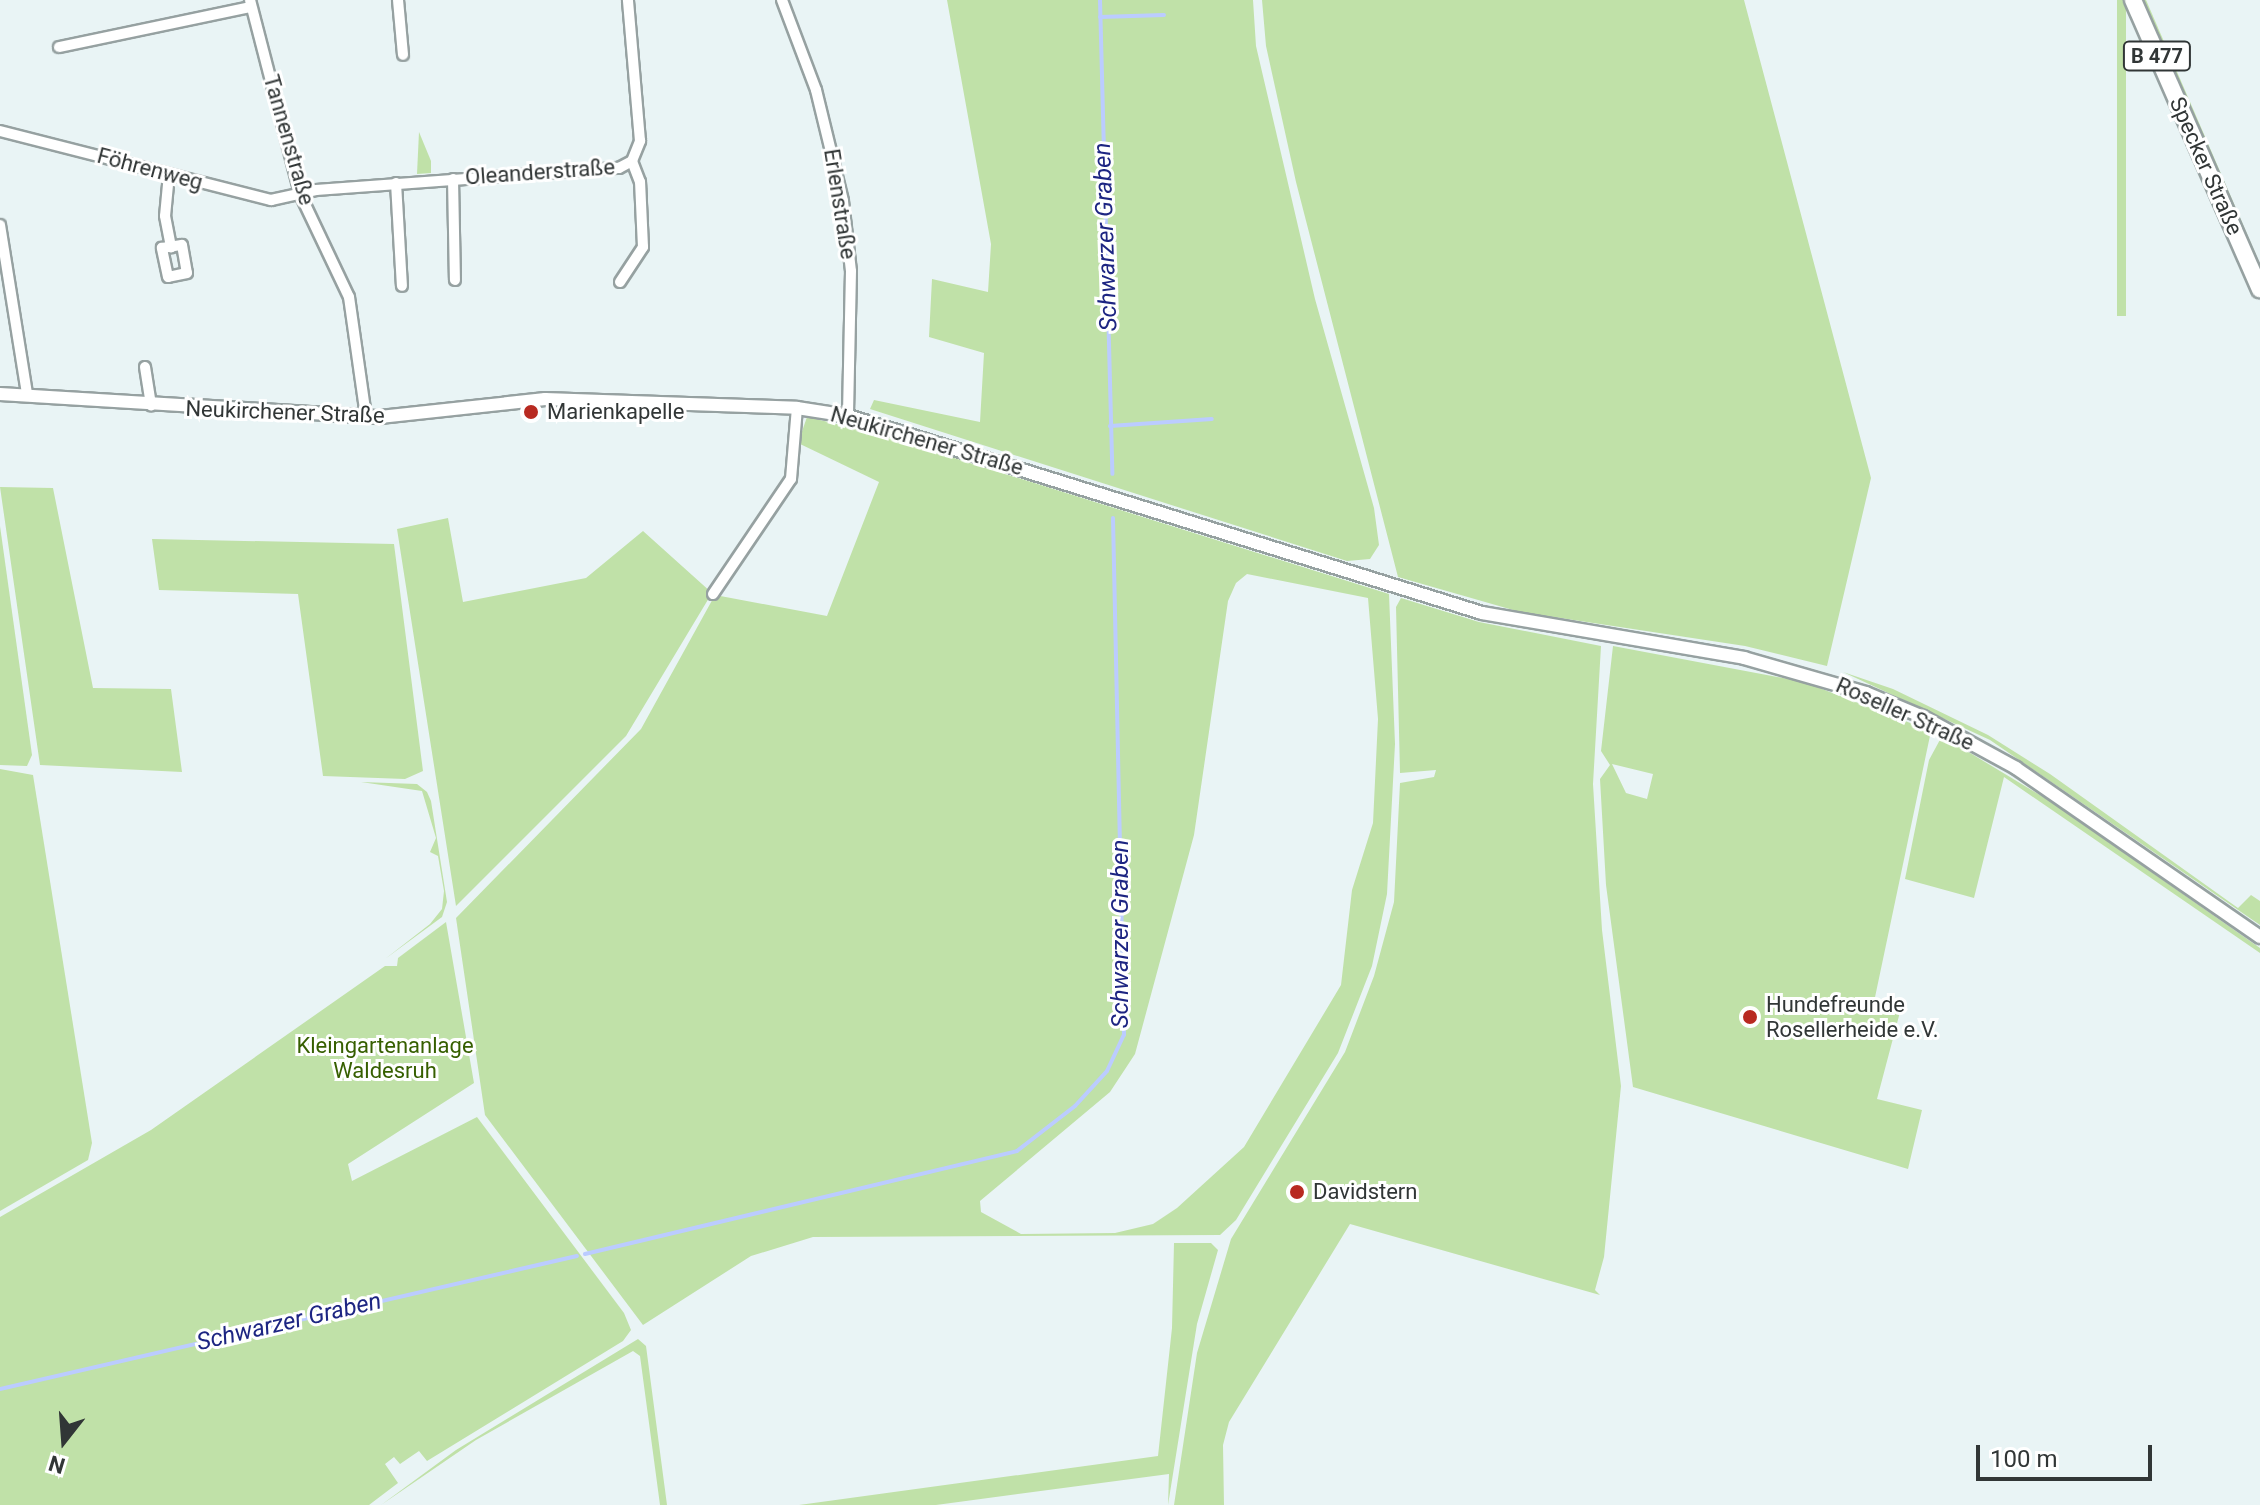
<!DOCTYPE html>
<html>
<head>
<meta charset="utf-8">
<style>
	body { margin:0 }
	#map { position:relative; width:2260px; height:1505px; overflow:hidden; background:#e9f4f5; font-family:Roboto,sans-serif }
	div>[style] { position:absolute }
	.green>* { inset:0; background:#c0e1a8; transform-origin:0 0 }
	.stream>* { height:4px; margin:-2px; padding:0 2px; transform-origin:2px; border-radius:2px; background:#bcf }
	.roads { filter:drop-shadow(2px 0 #96a1a1) drop-shadow(-2px 0 #96a1a1) drop-shadow(0 2px #96a1a1) drop-shadow(0 -2px #96a1a1) }
	.minor>* { height:10px; margin:-5px; padding:0 5px; transform-origin:5px; border-radius:5px; background:#fff }
	.tertiary>* { height:12px; margin:-6px; padding:0 6px; transform-origin:6px; border-radius:6px; background:#fff }
	.primary>* { height:16px; margin:-8px; padding:0 8px; transform-origin:8px; border-radius:8px; background:#fff }
	.dots>* { width:22px; height:22px; translate:-50% -50%; box-sizing:border-box; border:4px solid #fff; border-radius:50% }
	span { translate:-50% -50%; white-space:nowrap; text-align:center; line-height:1.15; -webkit-text-stroke:6px #fff; paint-order:stroke }
	.shield-label span { padding:2px 6px; background:#fff; border:2px solid; border-radius:6px; -webkit-text-stroke-width:0 }
	.shield-label { font-size:20px; color:#313636; font-weight:700 }
	.street-label { font-size:22px; color:#313636 }
	.poi-label { font-size:22px; color:#313636 }
	.left { translate:0 -50%; text-align:left }
	.park-label { font-size:22px; color:#365f00 }
	.water-label { font-size:24px; color:#1d2582; font-style:italic }
	.north { position:absolute; left:24px; top:1401px; width:80px; height:80px; -webkit-text-stroke:6px #fff; paint-order:stroke; rotate:197deg; font-size:22px; font-weight:700; line-height:32px; text-align:center; color:#313636 }
	.north::after { content:''; display:block; margin:auto; width:28px; height:36px; background:#313636; clip-path:polygon(50% 0,100% 100%,50% 72%,0 100%) }
	.scale { position:absolute; left:1976px; top:1445px; width:176px; height:36px; box-sizing:border-box; border:4px solid #313636; border-top:0; padding-left:10px; font-size:24px; line-height:28px; white-space:nowrap; color:#313636; -webkit-text-stroke:6px #fff; paint-order:stroke }
</style>
</head>
<body>
<div id="map">
	<div class="green">
		<div style="clip-path:polygon(947px 0,1253px 0,1256px 46px,1315px 299px,1374px 508px,1379px 545px,1370px 559px,1347px 561px,870px 409px,874px 400px,980px 422px,984px 353px,929px 337px,932px 279px,988px 292px,991px 244px)"></div>
		<div style="clip-path:polygon(1262px 0,1744px 0,1871px 478px,1827px 666px,1745px 646px,1520px 612px,1398px 577px,1296px 182px,1266px 46px)"></div>
		<div style="left:2117px;top:0;width:9px;height:316px"></div>
		<div style="clip-path:polygon(2138px 0,2146px 0,2260px 264px,2253px 260px)"></div>
		<div style="clip-path:polygon(419px 132px,431px 161px,431px 173px,417px 174px)"></div>
		<div style="clip-path:polygon(evenodd,807px 417px,871px 432px,1389px 594px,1395px 744px,1387px 894px,1372px 966px,1338px 1053px,1236px 1220px,1220px 1235px,813px 1237px,751px 1256px,643px 1325px,485px 1115px,456px 918px,641px 729px,715px 595px,827px 616px,879px 482px,798px 443px,807px 417px,1247px 574px,1368px 598px,1378px 719px,1373px 823px,1352px 890px,1341px 985px,1244px 1147px,1177px 1208px,1153px 1224px,1115px 1233px,1021px 1234px,981px 1212px,980px 1201px,1110px 1092px,1135px 1054px,1194px 835px,1228px 601px,1236px 583px,1247px 574px)"></div>
		<div style="clip-path:polygon(0 487px,53px 488px,93px 688px,171px 689px,182px 772px,40px 765px)"></div>
		<div style="clip-path:polygon(448px 518px,463px 602px,586px 578px,643px 531px,712px 593px,626px 736px,456px 906px,397px 529px)"></div>
		<div style="clip-path:polygon(0 526px,32px 755px,27px 766px,0 765px)"></div>
		<div style="clip-path:polygon(152px 539px,394px 544px,423px 771px,405px 779px,323px 776px,298px 594px,159px 590px)"></div>
		<div style="clip-path:polygon(1401px 598px,1479px 622px,1601px 646px,1593px 784px,1602px 930px,1621px 1086px,1604px 1257px,1595px 1290px,1600px 1295px,1350px 1224px,1229px 1422px,1223px 1445px,1224px 1505px,1174px 1505px,1197px 1353px,1231px 1239px,1345px 1052px,1374px 976px,1394px 902px,1400px 783px,1434px 777px,1436px 770px,1400px 773px,1396px 607px)"></div>
		<div style="clip-path:polygon(evenodd,1613px 646px,1804px 682px,1931px 731px,1874px 1002px,1900px 1012px,1877px 1099px,1922px 1110px,1908px 1169px,1633px 1087px,1606px 885px,1600px 779px,1610px 765px,1601px 751px,1613px 646px,1612px 764px,1653px 774px,1647px 799px,1626px 793px,1612px 764px)"></div>
		<div style="clip-path:polygon(1843px 672px,1893px 689px,1988px 735px,2050px 774px,2238px 908px,2251px 895px,2260px 901px,2260px 925px,1990px 740px)"></div>
		<div style="clip-path:polygon(1942px 736px,2053px 803px,2260px 948px,2260px 953px,2004px 777px,1974px 898px,1905px 879px,1929px 760px)"></div>
		<div style="clip-path:polygon(0 769px,33px 775px,92px 1143px,88px 1160px,0 1211px)"></div>
		<div style="clip-path:polygon(361px 782px,417px 784px,427px 792px,431px 801px,447px 902px,442px 917px,385px 959px,430px 924px,442px 909px,444px 891px,438px 856px,430px 852px,436px 838px,422px 791px)"></div>
		<div style="clip-path:polygon(446px 922px,474px 1083px,348px 1164px,352px 1181px,477px 1117px,624px 1313px,631px 1330px,623px 1341px,427px 1461px,419px 1451px,400px 1464px,394px 1457px,385px 1464px,398px 1483px,369px 1505px,0 1505px,0 1217px,151px 1130px,385px 966px,397px 966px,398px 958px)"></div>
		<div style="clip-path:polygon(1174px 1243px,1211px 1243px,1218px 1250px,1197px 1324px,1168px 1505px,1169px 1474px,936px 1505px,799px 1505px,1158px 1456px,1172px 1328px)"></div>
		<div style="clip-path:polygon(638px 1339px,646px 1346px,667px 1505px,660px 1505px,640px 1356px,633px 1351px,476px 1440px,381px 1505px,456px 1450px)"></div>
	</div>
	<div class="stream">
		<div style="left:1100px;top:0;width:474px;rotate:88.5deg"></div>
		<div style="left:1100px;top:17px;width:64px;rotate:-1.8deg"></div>
		<div style="left:1110px;top:426px;width:102px;rotate:-3.9deg"></div>
		<div style="left:585px;top:1254px;width:444px;rotate:-13.4deg"></div>
		<div style="left:1017px;top:1151px;width:73px;rotate:-37.8deg"></div>
		<div style="left:1075px;top:1106px;width:47px;rotate:-47.6deg"></div>
		<div style="left:1107px;top:1071px;width:40px;rotate:-65deg"></div>
		<div style="left:1124px;top:1035px;width:517px;rotate:-91.22deg"></div>
		<div style="left:0;top:1389px;width:592px;rotate:-12.98deg"></div>
	</div>
	<div class="roads">
		<div class="minor">
			<div style="left:250px;top:0;width:200px;rotate:75.5deg"></div>
			<div style="left:300px;top:194px;width:114px;rotate:64.6deg"></div>
			<div style="left:349px;top:297px;width:120px;rotate:81.9deg"></div>
			<div style="left:398px;top:0;width:55px;rotate:84.8deg"></div>
			<div style="left:782px;top:0;width:96px;rotate:69.3deg"></div>
			<div style="left:816px;top:90px;width:114px;rotate:76.3deg"></div>
			<div style="left:843px;top:201px;width:70px;rotate:83.5deg"></div>
			<div style="left:851px;top:271px;width:145px;rotate:91.2deg"></div>
			<div style="left:59px;top:47px;width:196px;rotate:-11.8deg"></div>
			<div style="left:0;top:131px;width:280px;rotate:14.3deg"></div>
			<div style="left:271px;top:200px;width:46px;rotate:-12.5deg"></div>
			<div style="left:316px;top:190px;width:304px;rotate:-4.2deg"></div>
			<div style="left:619px;top:168px;width:15px;rotate:-28deg"></div>
			<div style="left:632px;top:161px;width:22px;rotate:-68deg"></div>
			<div style="left:640px;top:141px;width:142px;rotate:-94.9deg"></div>
			<div style="left:169px;top:174px;width:42px;rotate:95.4deg"></div>
			<div style="left:165px;top:216px;width:32px;rotate:79deg"></div>
			<div style="left:453px;top:179px;width:101px;rotate:88.9deg"></div>
			<div style="left:396px;top:183px;width:103px;rotate:86.7deg"></div>
			<div style="left:0;top:225px;width:171px;rotate:80.9deg"></div>
			<div style="left:182px;top:245px;width:28px;rotate:80deg"></div>
			<div style="left:187px;top:273px;width:19px;rotate:168deg"></div>
			<div style="left:168px;top:277px;width:30px;rotate:-102deg"></div>
			<div style="left:162px;top:248px;width:20px;rotate:-9deg"></div>
			<div style="left:620px;top:282px;width:42px;rotate:-56.7deg"></div>
			<div style="left:643px;top:247px;width:65px;rotate:-92.6deg"></div>
			<div style="left:640px;top:182px;width:22px;rotate:-111deg"></div>
			<div style="left:145px;top:367px;width:39px;rotate:81deg"></div>
			<div style="left:713px;top:594px;width:139px;rotate:-55.9deg"></div>
			<div style="left:791px;top:479px;width:71px;rotate:-85.2deg"></div>
		</div>
		<div class="tertiary">
			<div style="left:0;top:394px;width:381px;rotate:3.5deg"></div>
			<div style="left:380px;top:417px;width:166px;rotate:-6.2deg"></div>
			<div style="left:545px;top:399px;width:252px;rotate:2deg"></div>
			<div style="left:797px;top:408px;width:52px;rotate:8.9deg"></div>
			<div style="left:848px;top:416px;width:664px;rotate:17.26deg"></div>
			<div style="left:1482px;top:613px;width:266px;rotate:9.7deg"></div>
			<div style="left:1744px;top:658px;width:127px;rotate:16deg"></div>
			<div style="left:1866px;top:693px;width:62px;rotate:22.8deg"></div>
			<div style="left:1923px;top:717px;width:106px;rotate:28.7deg"></div>
			<div style="left:2016px;top:768px;width:297px;rotate:34.7deg"></div>
		</div>
		<div class="primary">
			<div style="left:2133px;top:0;width:316px;rotate:66.3deg"></div>
		</div>
	</div>
	<div class="dots">
		<div style="left:531px;top:412px;background:#b82a21"></div>
		<div style="left:1750px;top:1017px;background:#b82a21"></div>
		<div style="left:1297px;top:1192px;background:#b82a21"></div>
	</div>
	<div class="shield-label">
		<span style="left:2157px;top:56px">B 477</span>
	</div>
	<div class="street-label">
		<span style="left:289px;top:140px;rotate:74deg">Tannenstraße</span>
		<span style="left:2206px;top:166px;rotate:66deg">Specker Straße</span>
		<span style="left:150px;top:169px;rotate:15deg">Föhrenweg</span>
		<span style="left:540px;top:172px;rotate:-4deg">Oleanderstraße</span>
		<span style="left:840px;top:204px;rotate:81deg">Erlenstraße</span>
		<span style="left:285px;top:412px;rotate:2deg">Neukirchener Straße</span>
		<span style="left:927px;top:441px;rotate:16deg">Neukirchener Straße</span>
		<span style="left:1905px;top:714px;rotate:24deg">Roseller Straße</span>
	</div>
	<div class="poi-label">
		<span class="left" style="left:547px;top:412px">Marienkapelle</span>
		<span class="left" style="left:1766px;top:1017px">Hundefreunde<br>Rosellerheide e.V.</span>
		<span class="left" style="left:1313px;top:1192px">Davidstern</span>
	</div>
	<div class="park-label">
		<span style="left:385px;top:1058px">Kleingartenanlage<br>Waldesruh</span>
	</div>
	<div class="water-label">
		<span style="left:1106px;top:237px;rotate:-92deg">Schwarzer Graben</span>
		<span style="left:1121px;top:934px;rotate:-90deg">Schwarzer Graben</span>
		<span style="left:289px;top:1322px;rotate:-13deg">Schwarzer Graben</span>
	</div>
	<div class="north">N</div>
	<div class="scale">100 m</div>
</div>
</body>
</html>
